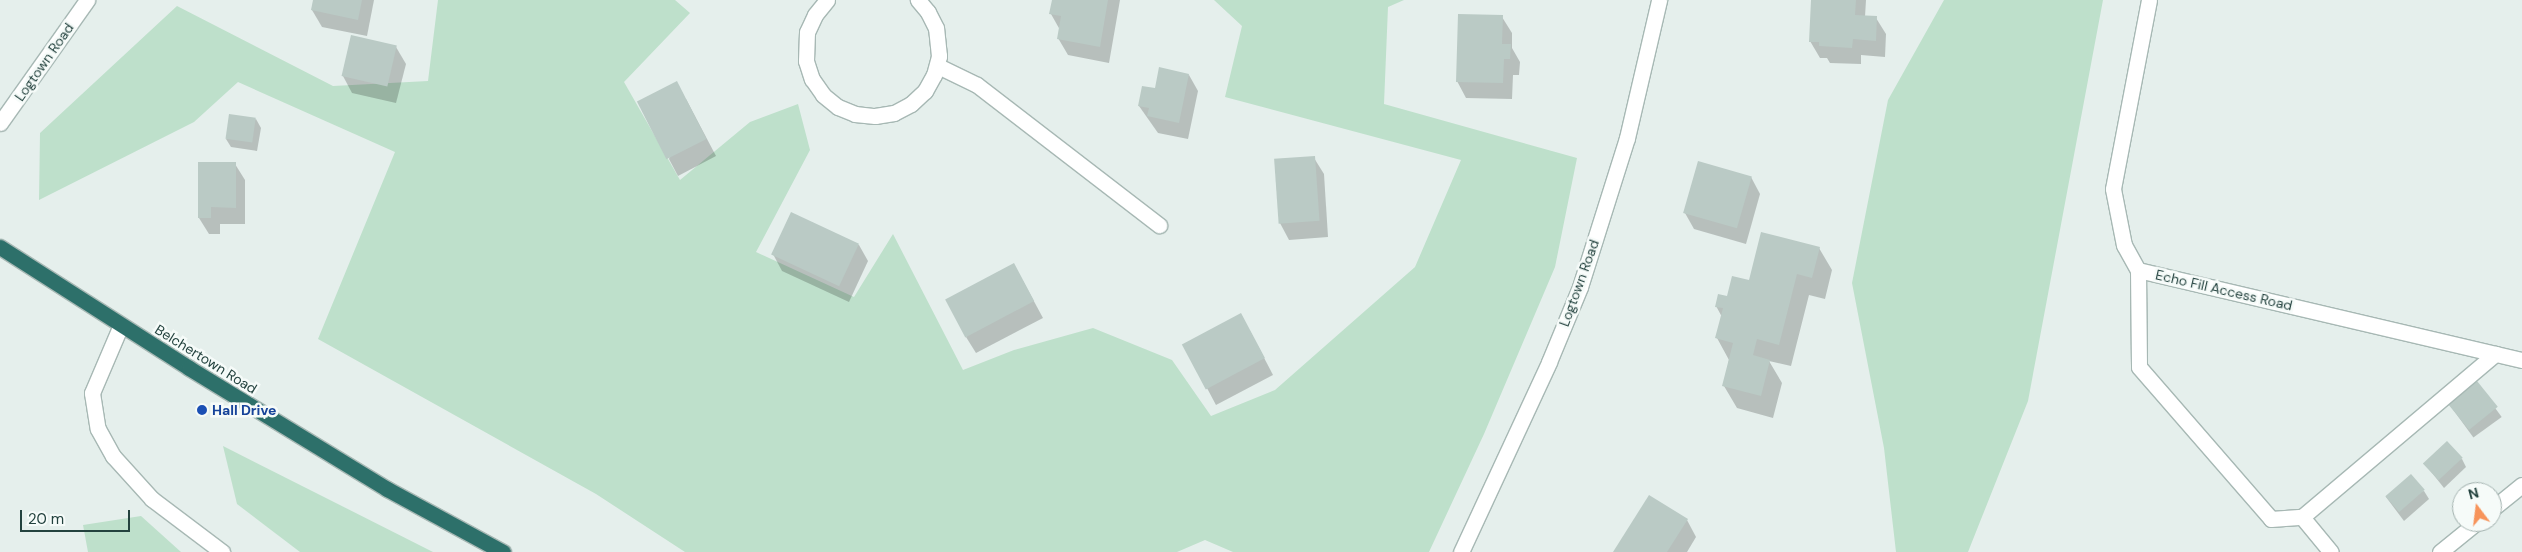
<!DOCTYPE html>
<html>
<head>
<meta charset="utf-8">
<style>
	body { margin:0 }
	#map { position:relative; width:2522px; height:552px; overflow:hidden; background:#e5efec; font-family:"DM Sans",sans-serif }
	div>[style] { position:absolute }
	.green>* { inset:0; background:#bee0cb }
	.shadow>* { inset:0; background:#0003; transform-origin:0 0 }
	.building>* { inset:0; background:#bacac5; transform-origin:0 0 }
	.roads { filter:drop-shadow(1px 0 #a7b8b4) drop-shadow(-1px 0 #a7b8b4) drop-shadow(0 1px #a7b8b4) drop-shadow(0 -1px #a7b8b4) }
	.minor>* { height:15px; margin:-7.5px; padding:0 7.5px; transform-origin:7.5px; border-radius:7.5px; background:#fff }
	.highway>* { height:15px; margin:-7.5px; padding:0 7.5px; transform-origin:7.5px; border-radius:7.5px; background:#2d706a }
	.dots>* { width:14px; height:14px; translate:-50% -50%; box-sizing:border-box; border:2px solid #f6fbf9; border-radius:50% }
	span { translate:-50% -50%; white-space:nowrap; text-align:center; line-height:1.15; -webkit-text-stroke:5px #f6fbf9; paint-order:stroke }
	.street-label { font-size:14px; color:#23423e }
	.transit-label { font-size:14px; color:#164399; font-weight:700 }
	.left { translate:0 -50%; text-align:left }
	.north { position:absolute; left:2452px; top:482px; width:50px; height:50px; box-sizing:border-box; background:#f6fbf9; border:1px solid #a2b1ae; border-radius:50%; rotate:345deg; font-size:14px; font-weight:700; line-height:20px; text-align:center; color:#23423e }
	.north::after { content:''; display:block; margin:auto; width:18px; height:22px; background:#f7945b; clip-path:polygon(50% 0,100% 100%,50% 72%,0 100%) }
	.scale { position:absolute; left:20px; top:510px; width:110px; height:22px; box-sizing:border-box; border:2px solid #23423e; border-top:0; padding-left:6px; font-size:15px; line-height:18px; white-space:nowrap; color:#23423e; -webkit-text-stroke:4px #f6fbf9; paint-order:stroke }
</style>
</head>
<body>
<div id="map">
	<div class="green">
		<div style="clip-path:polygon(438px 0,675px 0,690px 13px,624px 82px,680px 180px,750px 122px,798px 104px,810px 150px,756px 252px,854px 297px,893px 234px,963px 370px,1014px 350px,1093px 328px,1172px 360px,1211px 416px,1275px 390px,1415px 267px,1461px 160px,1225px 97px,1242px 26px,1214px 0,1404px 0,1388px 7px,1384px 104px,1577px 158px,1555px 267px,1484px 434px,1429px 552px,1233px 552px,1205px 540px,1177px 552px,685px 552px,596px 494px,318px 339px,395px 152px,238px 82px,194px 122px,39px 200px,40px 133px,177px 6px,333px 86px,428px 81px)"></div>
		<div style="clip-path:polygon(1944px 0,2103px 0,2028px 401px,1968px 552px,1896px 552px,1884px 448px,1852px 283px,1888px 100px)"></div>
		<div style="clip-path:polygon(223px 446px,433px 552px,300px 552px,237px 504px)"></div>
		<div style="clip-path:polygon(141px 516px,181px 552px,88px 552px,83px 525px)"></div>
	</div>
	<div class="shadow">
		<div style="clip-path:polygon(314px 0,374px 0,367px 36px,322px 27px,312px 10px)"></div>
		<div style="clip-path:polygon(1053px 0,1120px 0,1109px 63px,1068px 55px,1058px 38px,1060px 30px,1051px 14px)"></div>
		<div style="clip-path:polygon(1812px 0,1866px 0,1865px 17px,1876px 18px,1886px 34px,1885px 57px,1861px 55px,1861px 64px,1830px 63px,1827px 58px,1820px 58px,1810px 41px)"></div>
		<div style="clip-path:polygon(1502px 17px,1512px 33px,1512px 48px,1520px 62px,1519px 75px,1513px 75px,1512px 99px,1466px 98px,1457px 81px)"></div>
		<div style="clip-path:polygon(396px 47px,406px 64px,396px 103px,352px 93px,343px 76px)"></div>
		<div style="clip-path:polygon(1189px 75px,1198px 91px,1188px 139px,1158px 133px,1139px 106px,1156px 89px)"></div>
		<div style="clip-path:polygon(686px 99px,716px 156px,678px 176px,669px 159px)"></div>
		<div style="clip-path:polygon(256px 119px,261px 128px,257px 151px,231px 147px,226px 139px)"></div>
		<div style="clip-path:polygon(1314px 158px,1324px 174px,1328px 237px,1289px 240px,1280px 223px,1275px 161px)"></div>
		<div style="clip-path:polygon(235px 164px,245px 180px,245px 224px,220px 224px,220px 234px,209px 234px,199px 218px)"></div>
		<div style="clip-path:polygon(1751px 177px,1760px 194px,1746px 244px,1694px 229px,1685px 213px)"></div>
		<div style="clip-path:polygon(859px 245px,868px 261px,849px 302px,782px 271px,773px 254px)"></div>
		<div style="clip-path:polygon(1819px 248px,1832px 270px,1825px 299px,1809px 295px,1791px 366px,1769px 361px,1782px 383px,1773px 418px,1737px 408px,1724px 386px,1729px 360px,1717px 338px,1722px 317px,1716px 306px,1750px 282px)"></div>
		<div style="clip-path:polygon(1023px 281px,1043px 318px,976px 353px,966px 337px)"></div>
		<div style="clip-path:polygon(1250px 331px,1273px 375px,1216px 405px,1184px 345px)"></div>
		<div style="left:2477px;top:383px;width:42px;height:35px;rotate:54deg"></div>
		<div style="clip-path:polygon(2462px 459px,2466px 467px,2444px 488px,2425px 464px)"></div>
		<div style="clip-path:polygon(2424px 491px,2429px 499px,2404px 521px,2386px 497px)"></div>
		<div style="clip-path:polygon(1687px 520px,1696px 537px,1687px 552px,1614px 552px)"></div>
	</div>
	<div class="building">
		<div style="clip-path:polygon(313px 0,362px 0,358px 20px,311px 10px)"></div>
		<div style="clip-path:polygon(1052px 0,1108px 0,1100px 47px,1057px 39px,1061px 16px,1049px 14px)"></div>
		<div style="clip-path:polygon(1811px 0,1856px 0,1855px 15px,1877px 16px,1876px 41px,1853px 39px,1852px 48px,1819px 46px,1819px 42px,1809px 42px)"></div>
		<div style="clip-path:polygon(1458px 14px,1503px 15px,1502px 44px,1511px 44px,1510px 59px,1504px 59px,1503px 83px,1456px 82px)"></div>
		<div style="left:351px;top:35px;width:47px;height:42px;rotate:13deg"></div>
		<div style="clip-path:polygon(1159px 67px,1189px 74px,1179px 123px,1147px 116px,1149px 108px,1138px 106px,1142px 86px,1155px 88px)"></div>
		<div style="left:677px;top:81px;width:65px;height:45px;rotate:63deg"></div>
		<div style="left:229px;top:114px;width:27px;height:25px;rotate:8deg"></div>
		<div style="left:1315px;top:156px;width:65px;height:41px;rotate:86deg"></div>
		<div style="left:1698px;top:161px;width:56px;height:54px;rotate:16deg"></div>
		<div style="clip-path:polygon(198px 162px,236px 162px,236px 208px,211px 207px,211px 218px,198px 218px)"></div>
		<div style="left:791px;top:212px;width:75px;height:47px;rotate:25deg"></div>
		<div style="clip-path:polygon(1761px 232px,1820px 247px,1812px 278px,1797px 274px,1779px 345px,1757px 339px,1753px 355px,1770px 360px,1761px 396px,1722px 386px,1733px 343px,1715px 338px,1723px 308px,1715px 307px,1718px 294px,1727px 296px,1732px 276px,1749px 280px)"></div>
		<div style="left:1014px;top:263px;width:43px;height:78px;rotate:62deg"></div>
		<div style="left:1241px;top:313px;width:51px;height:67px;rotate:62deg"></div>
		<div style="left:2477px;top:381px;width:33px;height:37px;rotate:51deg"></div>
		<div style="left:2447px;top:441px;width:23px;height:33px;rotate:47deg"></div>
		<div style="left:2411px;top:474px;width:21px;height:34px;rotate:49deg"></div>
		<div style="clip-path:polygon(1649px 495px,1688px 519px,1667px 552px,1613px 552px)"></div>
	</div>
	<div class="roads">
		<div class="minor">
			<div style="left:827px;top:0;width:19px;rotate:129deg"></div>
			<div style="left:815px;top:15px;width:19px;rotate:115deg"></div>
			<div style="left:807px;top:32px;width:29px;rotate:92deg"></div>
			<div style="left:806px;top:61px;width:19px;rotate:72deg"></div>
			<div style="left:812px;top:79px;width:19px;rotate:55deg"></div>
			<div style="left:823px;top:95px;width:19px;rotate:39deg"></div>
			<div style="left:838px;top:107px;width:18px;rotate:22deg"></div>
			<div style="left:855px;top:114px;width:20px;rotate:6deg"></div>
			<div style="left:875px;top:116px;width:19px;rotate:-9deg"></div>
			<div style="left:894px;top:113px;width:19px;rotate:-28deg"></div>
			<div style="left:911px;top:104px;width:19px;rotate:-43deg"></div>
			<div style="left:925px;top:91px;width:18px;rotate:-61deg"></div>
			<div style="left:934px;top:75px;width:20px;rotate:-75deg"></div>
			<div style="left:939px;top:56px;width:28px;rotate:-96deg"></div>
			<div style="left:936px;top:28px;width:18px;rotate:-117deg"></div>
			<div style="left:928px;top:12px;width:16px;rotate:-130deg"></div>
			<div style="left:2149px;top:0;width:192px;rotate:100.8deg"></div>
			<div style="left:2113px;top:189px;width:57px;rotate:78.9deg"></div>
			<div style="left:2124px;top:245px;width:29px;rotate:61deg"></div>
			<div style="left:2138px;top:270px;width:394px;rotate:13.2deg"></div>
			<div style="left:938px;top:66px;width:43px;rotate:26deg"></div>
			<div style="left:977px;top:85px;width:230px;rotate:37.6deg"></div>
			<div style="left:0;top:123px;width:151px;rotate:-54.7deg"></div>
			<div style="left:2138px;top:270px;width:97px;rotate:89.4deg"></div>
			<div style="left:2139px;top:367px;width:201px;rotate:49deg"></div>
			<div style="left:2271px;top:519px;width:31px;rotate:-4deg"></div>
			<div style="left:2302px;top:517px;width:253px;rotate:-40.2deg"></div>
			<div style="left:121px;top:325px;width:74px;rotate:113.1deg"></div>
			<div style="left:92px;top:393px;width:36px;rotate:81deg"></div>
			<div style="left:98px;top:429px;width:31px;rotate:61deg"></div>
			<div style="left:113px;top:456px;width:58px;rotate:47.8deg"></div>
			<div style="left:152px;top:499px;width:88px;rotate:37.1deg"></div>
			<div style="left:2492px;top:509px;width:38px;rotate:-39deg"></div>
			<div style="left:2302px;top:517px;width:45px;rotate:50.4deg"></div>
			<div style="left:1461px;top:552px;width:209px;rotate:-65.1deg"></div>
			<div style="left:1549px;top:362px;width:81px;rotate:-67.5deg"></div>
			<div style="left:1580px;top:287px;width:156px;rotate:-72.5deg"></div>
			<div style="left:1627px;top:138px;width:142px;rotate:-76.9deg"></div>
			<div style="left:2440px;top:552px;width:48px;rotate:-39deg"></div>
		</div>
		<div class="highway">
			<div style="left:0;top:247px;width:224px;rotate:32.6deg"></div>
			<div style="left:189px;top:368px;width:232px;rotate:31.4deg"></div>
			<div style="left:387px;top:489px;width:132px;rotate:28.5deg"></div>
		</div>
	</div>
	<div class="dots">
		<div style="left:202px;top:410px;background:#1a4fb4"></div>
	</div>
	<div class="street-label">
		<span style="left:44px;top:62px;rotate:-55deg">Logtown Road</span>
		<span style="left:1579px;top:283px;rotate:-70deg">Logtown Road</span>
		<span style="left:2224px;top:290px;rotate:13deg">Echo Fill Access Road</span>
		<span style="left:206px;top:359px;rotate:32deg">Belchertown Road</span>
	</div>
	<div class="transit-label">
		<span class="left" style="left:212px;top:410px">Hall Drive</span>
	</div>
	<div class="north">N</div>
	<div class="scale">20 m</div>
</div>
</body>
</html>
